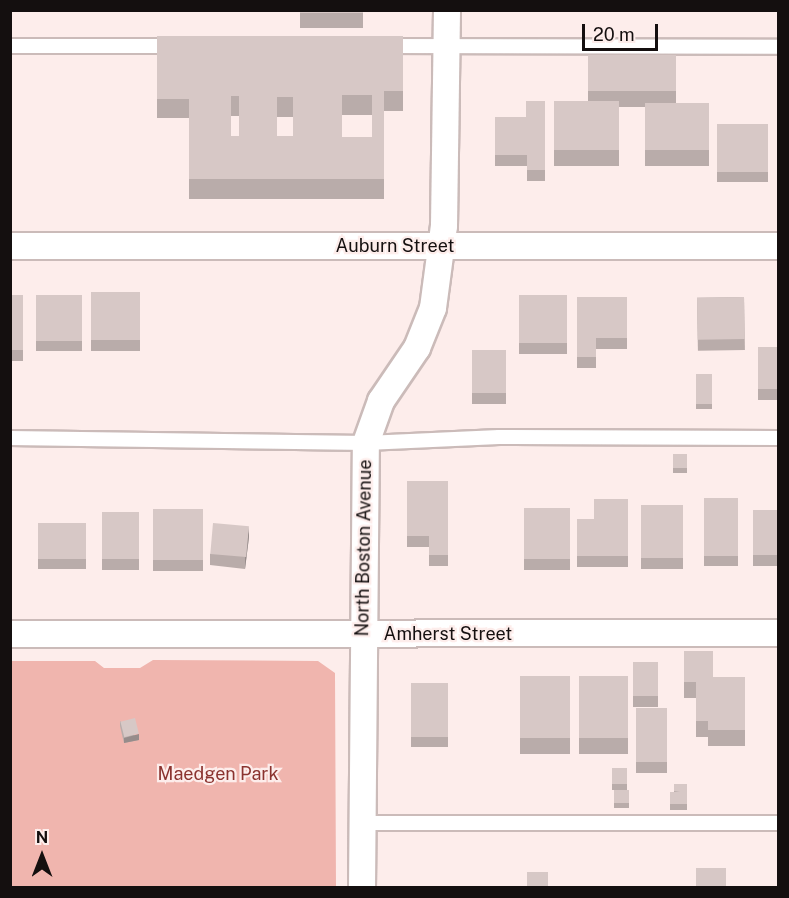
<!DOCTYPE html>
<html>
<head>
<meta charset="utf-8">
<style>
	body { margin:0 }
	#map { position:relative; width:789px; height:898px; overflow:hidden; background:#fdedeb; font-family:"Public Sans",sans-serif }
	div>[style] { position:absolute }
	.green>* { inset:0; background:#f0b5ae }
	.roads { filter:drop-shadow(2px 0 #cbbbb9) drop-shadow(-2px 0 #cbbbb9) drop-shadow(0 2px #cbbbb9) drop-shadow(0 -2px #cbbbb9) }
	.lane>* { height:14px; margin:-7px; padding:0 7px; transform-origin:7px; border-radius:7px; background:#fff }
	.street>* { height:26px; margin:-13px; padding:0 13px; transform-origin:13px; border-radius:13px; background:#fff }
	.wall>* { inset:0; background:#b9acaa; transform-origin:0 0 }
	.shaded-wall>* { inset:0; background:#968c8b }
	.building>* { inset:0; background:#d7c8c6; transform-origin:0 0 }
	span { translate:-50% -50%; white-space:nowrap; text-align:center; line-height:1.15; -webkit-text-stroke:4.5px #fdedeb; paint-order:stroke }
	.street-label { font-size:18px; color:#140f0f }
	.park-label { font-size:18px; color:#8b332f }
	.frame { position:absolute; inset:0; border:12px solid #140f0f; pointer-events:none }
	.north { position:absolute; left:12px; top:826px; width:60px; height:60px; -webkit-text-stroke:4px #fdedeb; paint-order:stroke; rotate:0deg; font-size:16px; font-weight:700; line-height:24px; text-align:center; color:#140f0f }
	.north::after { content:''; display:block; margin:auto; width:21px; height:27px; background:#140f0f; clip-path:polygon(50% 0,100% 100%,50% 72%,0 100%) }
	.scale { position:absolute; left:582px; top:24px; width:76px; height:27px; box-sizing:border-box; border:3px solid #140f0f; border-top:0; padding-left:8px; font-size:18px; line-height:21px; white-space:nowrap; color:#140f0f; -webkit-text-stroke:4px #fdedeb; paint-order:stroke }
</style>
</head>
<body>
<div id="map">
	<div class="green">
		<div style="clip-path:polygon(153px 660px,318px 661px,335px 673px,336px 887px,11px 887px,10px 661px,95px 661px,104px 668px,140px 668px)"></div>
	</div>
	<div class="roads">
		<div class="lane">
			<div style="left:10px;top:46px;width:163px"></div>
			<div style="left:385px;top:46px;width:393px;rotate:0.1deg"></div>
			<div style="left:10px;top:438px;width:356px;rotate:0.8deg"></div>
			<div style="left:366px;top:443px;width:133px;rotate:-2.6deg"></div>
			<div style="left:499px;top:437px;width:279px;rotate:0.2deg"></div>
			<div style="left:362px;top:823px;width:416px"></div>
		</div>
		<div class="street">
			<div style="left:10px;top:246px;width:768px"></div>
			<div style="left:10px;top:634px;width:768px;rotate:-0.07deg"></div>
			<div style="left:362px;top:888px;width:445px;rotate:-89.5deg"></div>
			<div style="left:366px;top:443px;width:45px;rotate:-70.3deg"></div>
			<div style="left:381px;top:401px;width:64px;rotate:-55.8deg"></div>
			<div style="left:417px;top:348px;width:43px;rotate:-68.2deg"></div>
			<div style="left:433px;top:308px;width:83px;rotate:-82.4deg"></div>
			<div style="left:444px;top:226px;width:216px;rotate:-89.2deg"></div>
		</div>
	</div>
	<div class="wall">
		<div style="left:300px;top:10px;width:63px;height:18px"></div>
		<div style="clip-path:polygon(evenodd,157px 36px,403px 36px,403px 111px,384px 111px,384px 199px,189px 199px,189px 118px,157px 118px,157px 36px,342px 115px,372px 115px,372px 137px,342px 137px,342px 115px,157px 36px,231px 116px,239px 116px,239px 136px,231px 136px,231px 116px,157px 36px,277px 117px,293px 117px,293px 136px,277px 136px,277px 117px)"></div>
		<div style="clip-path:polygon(588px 55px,676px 55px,676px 103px,709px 103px,709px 166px,645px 166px,645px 107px,619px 107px,619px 166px,554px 166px,554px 101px,588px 101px)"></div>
		<div style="clip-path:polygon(545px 101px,545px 181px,527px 181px,527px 166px,495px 166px,495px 117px,526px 117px)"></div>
		<div style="left:717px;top:124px;width:51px;height:58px"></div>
		<div style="left:91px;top:292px;width:49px;height:59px"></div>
		<div style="left:10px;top:295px;width:13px;height:66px"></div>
		<div style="left:36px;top:295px;width:46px;height:56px"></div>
		<div style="left:519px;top:295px;width:48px;height:59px"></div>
		<div style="clip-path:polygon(577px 297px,627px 297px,627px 349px,596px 349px,596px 368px,577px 368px)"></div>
		<div style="left:744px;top:297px;width:53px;height:47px;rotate:89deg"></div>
		<div style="left:758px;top:347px;width:20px;height:53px"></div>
		<div style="left:472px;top:350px;width:34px;height:54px"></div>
		<div style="left:696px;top:374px;width:16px;height:35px"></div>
		<div style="left:673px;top:454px;width:14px;height:19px"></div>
		<div style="clip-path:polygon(407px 481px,448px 481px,448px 566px,429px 566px,429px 547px,407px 547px)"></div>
		<div style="left:704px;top:498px;width:34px;height:68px"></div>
		<div style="clip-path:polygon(628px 499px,628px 567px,577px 567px,577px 519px,594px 519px)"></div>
		<div style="left:641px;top:505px;width:42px;height:64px"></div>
		<div style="left:524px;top:508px;width:46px;height:62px"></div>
		<div style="left:153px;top:509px;width:50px;height:62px"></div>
		<div style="left:753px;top:510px;width:25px;height:56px"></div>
		<div style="left:102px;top:512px;width:37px;height:58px"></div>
		<div style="left:38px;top:523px;width:48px;height:46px"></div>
		<div style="clip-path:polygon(249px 537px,245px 569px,210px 565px,210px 554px)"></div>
		<div style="clip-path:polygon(684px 651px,713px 677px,745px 677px,745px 746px,708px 746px,708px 737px,696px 737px,696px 698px,684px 698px)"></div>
		<div style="left:633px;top:662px;width:25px;height:45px"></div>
		<div style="left:520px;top:676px;width:50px;height:78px"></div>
		<div style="left:579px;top:676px;width:49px;height:78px"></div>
		<div style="left:411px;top:683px;width:37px;height:64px"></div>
		<div style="left:636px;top:708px;width:31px;height:65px"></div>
		<div style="clip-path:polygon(120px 721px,139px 740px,124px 743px,120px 726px)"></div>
		<div style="left:612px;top:768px;width:15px;height:22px"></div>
		<div style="clip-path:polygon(674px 784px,687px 784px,687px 810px,670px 810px,670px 792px,674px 792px)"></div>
		<div style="left:614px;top:790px;width:15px;height:18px"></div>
	</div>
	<div class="shaded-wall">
		<div style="clip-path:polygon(249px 526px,249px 537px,245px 569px,245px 558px)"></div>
		<div style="clip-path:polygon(139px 734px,139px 740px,124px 743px,124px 738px)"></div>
	</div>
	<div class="building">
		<div style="left:300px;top:10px;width:63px;height:3px"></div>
		<div style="clip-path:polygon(evenodd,157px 36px,403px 36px,403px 91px,384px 91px,384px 179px,189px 179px,189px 99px,157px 99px,157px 36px,342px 95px,372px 95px,372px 137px,342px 137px,342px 95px,157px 36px,231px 96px,239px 96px,239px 136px,231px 136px,231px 96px,157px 36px,277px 97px,293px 97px,293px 136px,277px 136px,277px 97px)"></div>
		<div style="left:588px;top:55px;width:88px;height:36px"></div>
		<div style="clip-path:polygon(526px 101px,545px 101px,545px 170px,527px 170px,527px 155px,495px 155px,495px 117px,526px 117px)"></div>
		<div style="left:554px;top:101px;width:65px;height:49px"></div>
		<div style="left:645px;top:103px;width:64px;height:47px"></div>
		<div style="left:717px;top:124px;width:51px;height:48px"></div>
		<div style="left:91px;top:292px;width:49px;height:48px"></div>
		<div style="left:10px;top:295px;width:13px;height:55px"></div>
		<div style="left:36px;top:295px;width:46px;height:46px"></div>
		<div style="left:519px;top:295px;width:48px;height:48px"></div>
		<div style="clip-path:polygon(577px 297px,627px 297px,627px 338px,596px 338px,596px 357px,577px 357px)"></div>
		<div style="left:744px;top:297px;width:42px;height:47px;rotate:89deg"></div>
		<div style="left:758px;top:347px;width:20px;height:42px"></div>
		<div style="left:472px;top:350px;width:34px;height:43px"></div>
		<div style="left:696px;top:374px;width:16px;height:30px"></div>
		<div style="left:673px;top:454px;width:14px;height:14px"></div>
		<div style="clip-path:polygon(407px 481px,448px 481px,448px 555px,429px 555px,429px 536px,407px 536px)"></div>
		<div style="left:704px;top:498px;width:34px;height:58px"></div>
		<div style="clip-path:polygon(594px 499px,628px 499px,628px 556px,577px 556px,577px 519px,594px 519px)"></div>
		<div style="left:641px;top:505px;width:42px;height:53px"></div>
		<div style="left:524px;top:508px;width:46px;height:51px"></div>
		<div style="left:153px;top:509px;width:50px;height:51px"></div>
		<div style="left:753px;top:510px;width:25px;height:45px"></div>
		<div style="left:102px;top:512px;width:37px;height:47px"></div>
		<div style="left:38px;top:523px;width:48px;height:36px"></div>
		<div style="left:213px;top:523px;width:36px;height:31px;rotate:5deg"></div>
		<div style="clip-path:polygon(684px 651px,713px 651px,713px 677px,745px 677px,745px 730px,708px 730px,708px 721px,696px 721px,696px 682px,684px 682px)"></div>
		<div style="left:633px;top:662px;width:25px;height:34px"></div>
		<div style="left:520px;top:676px;width:50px;height:62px"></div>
		<div style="left:579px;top:676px;width:49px;height:62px"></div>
		<div style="left:411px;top:683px;width:37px;height:54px"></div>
		<div style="left:636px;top:708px;width:31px;height:54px"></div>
		<div style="left:135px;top:718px;width:16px;height:15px;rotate:76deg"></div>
		<div style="left:612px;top:768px;width:15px;height:16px"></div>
		<div style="clip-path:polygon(674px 784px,687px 784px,687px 804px,670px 804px,670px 792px,680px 792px,674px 791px)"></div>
		<div style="left:614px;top:790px;width:15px;height:13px"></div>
		<div style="left:696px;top:868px;width:30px;height:20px"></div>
		<div style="left:527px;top:872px;width:21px;height:16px"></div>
		<div style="left:761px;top:886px;width:17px;height:2px"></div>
	</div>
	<div class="street-label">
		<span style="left:395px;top:246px">Auburn Street</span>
		<span style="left:364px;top:548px;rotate:-89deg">North Boston Avenue</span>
		<span style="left:448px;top:634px">Amherst Street</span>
	</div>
	<div class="park-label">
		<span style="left:218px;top:774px">Maedgen Park</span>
	</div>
	<div class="frame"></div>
	<div class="north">N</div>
	<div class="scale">20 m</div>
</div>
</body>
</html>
